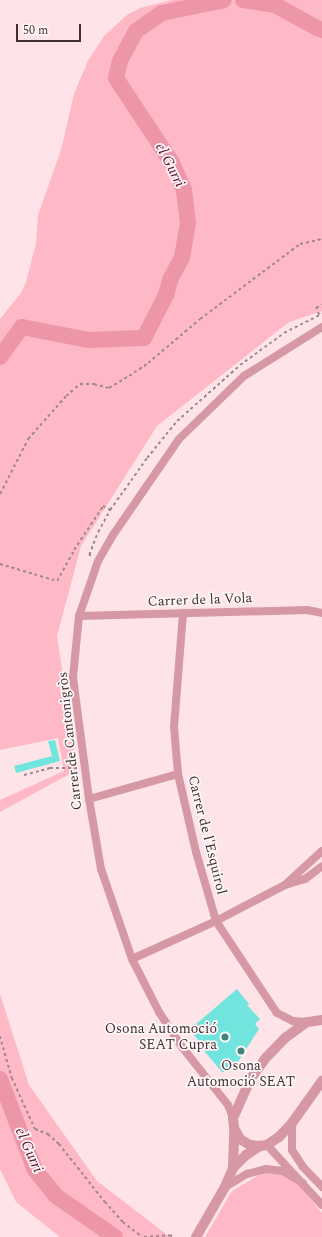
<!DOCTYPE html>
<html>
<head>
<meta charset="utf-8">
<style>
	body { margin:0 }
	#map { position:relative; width:322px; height:1237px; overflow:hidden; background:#fee4e8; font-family:Spectral,serif }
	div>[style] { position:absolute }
	.green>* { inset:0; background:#feb8c6 }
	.river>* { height:16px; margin:-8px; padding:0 8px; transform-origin:8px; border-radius:8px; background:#ed96a8 }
	.building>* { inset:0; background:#71e5dd }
	.path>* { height:1.5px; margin-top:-0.75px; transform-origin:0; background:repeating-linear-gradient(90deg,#9e888c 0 3px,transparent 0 6px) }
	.minor>* { height:8px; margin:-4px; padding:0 4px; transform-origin:4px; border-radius:4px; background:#d598a4 }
	.tertiary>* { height:10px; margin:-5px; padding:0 5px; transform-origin:5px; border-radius:5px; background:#d598a4 }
	.dots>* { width:11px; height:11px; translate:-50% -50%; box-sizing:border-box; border:2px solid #fff6f8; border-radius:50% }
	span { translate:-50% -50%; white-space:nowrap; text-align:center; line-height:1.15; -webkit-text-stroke:3.5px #fff6f8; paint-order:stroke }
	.street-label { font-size:14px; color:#423134 }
	.poi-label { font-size:14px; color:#423134 }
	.right { translate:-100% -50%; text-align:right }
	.water-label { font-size:15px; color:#5c102a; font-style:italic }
	.scale { position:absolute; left:16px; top:24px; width:65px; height:18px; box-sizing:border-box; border:2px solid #423134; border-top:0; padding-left:5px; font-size:12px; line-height:14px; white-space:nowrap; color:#423134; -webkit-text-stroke:3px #fff6f8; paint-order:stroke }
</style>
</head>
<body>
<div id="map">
	<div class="green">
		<div style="clip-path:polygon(172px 0,322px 0,322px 311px,289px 322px,157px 426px,81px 546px,57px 636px,77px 770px,0 812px,0 800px,64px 771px,58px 738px,0 750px,0 319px,21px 293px,26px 282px,36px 243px,38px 215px,61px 150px,74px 94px,88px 61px,104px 36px,127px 15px,140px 8px)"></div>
		<div style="clip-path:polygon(0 994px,29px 1085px,97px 1181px,170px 1237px,60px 1237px,16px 1202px,0 1169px)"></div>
		<div style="clip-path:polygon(264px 1172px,281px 1172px,300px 1186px,322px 1213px,322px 1237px,205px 1237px,232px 1191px)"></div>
	</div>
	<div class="river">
		<div style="left:243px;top:0;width:32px;rotate:9deg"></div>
		<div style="left:275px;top:5px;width:48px;rotate:28.7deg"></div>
		<div style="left:317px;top:28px;width:5px;rotate:22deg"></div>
		<div style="left:0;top:357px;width:37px;rotate:-54deg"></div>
		<div style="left:22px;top:327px;width:67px;rotate:11.1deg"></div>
		<div style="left:88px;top:340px;width:56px;rotate:-2deg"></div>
		<div style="left:144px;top:338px;width:48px;rotate:-62.9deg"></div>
		<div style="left:166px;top:295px;width:18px;rotate:-74deg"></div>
		<div style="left:171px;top:278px;width:24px;rotate:-62deg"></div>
		<div style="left:182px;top:257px;width:35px;rotate:-80deg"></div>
		<div style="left:188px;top:223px;width:33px;rotate:-97deg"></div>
		<div style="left:184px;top:190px;width:30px;rotate:-114deg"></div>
		<div style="left:172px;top:163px;width:102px;rotate:-123.4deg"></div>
		<div style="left:116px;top:78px;width:17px;rotate:-77deg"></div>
		<div style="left:120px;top:61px;width:34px;rotate:-62deg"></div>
		<div style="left:136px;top:31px;width:32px;rotate:-35deg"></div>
		<div style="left:162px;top:13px;width:63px;rotate:-11.8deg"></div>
		<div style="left:0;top:1079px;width:97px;rotate:69deg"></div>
		<div style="left:35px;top:1170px;width:33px;rotate:51deg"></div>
		<div style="left:56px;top:1196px;width:72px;rotate:34.8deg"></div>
	</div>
	<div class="building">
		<div style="clip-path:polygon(55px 740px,60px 761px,16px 773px,14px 766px,52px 756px,48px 741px)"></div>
		<div style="clip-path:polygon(237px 989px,249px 1004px,247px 1005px,260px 1019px,255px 1024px,259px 1029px,233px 1070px,222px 1072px,200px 1046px,202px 1044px,189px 1030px)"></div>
	</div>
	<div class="path">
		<div style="left:319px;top:315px;width:8px;rotate:-113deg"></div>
		<div style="left:316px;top:308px;width:7px;rotate:-27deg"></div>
		<div style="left:0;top:494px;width:62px;rotate:-63deg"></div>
		<div style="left:28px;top:439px;width:57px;rotate:-48.5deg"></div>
		<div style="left:66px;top:396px;width:18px;rotate:-41deg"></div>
		<div style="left:80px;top:384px;width:14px"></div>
		<div style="left:94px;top:384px;width:16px;rotate:15deg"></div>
		<div style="left:109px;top:388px;width:23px;rotate:-31deg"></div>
		<div style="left:129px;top:376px;width:23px;rotate:-34deg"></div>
		<div style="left:148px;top:363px;width:68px;rotate:-40.2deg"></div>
		<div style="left:200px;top:319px;width:125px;rotate:-36.9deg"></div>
		<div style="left:300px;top:244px;width:23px;rotate:-13deg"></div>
		<div style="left:91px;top:556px;width:2px;rotate:-153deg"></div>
		<div style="left:89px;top:555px;width:25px;rotate:-69deg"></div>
		<div style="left:98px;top:532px;width:25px;rotate:-61deg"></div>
		<div style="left:110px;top:510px;width:64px;rotate:-54.6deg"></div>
		<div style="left:147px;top:458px;width:48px;rotate:-51deg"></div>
		<div style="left:177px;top:421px;width:84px;rotate:-41.6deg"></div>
		<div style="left:240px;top:365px;width:54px;rotate:-36deg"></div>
		<div style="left:284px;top:333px;width:42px;rotate:-26.6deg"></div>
		<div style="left:0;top:564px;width:59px;rotate:16.6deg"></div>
		<div style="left:57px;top:581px;width:35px;rotate:-61deg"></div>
		<div style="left:74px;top:550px;width:53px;rotate:-56.6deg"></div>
		<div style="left:103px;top:506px;width:8px;rotate:30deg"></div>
		<div style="left:24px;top:775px;width:27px;rotate:-15deg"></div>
		<div style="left:50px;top:768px;width:27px"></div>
		<div style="left:0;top:1036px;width:44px;rotate:74.1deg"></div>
		<div style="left:12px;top:1078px;width:56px;rotate:65.7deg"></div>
		<div style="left:35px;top:1129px;width:14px;rotate:21deg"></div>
		<div style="left:48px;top:1134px;width:15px;rotate:42deg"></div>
		<div style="left:59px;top:1144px;width:74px;rotate:51.6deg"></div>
		<div style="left:105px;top:1202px;width:27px;rotate:48deg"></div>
		<div style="left:123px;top:1222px;width:24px;rotate:38deg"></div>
		<div style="left:144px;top:1237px;width:26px;rotate:-4deg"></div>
		<div style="left:170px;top:1235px;width:4px;rotate:34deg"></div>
	</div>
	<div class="minor">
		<div style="left:183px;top:613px;width:114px;rotate:94.5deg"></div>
		<div style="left:174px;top:727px;width:47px;rotate:85.1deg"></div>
		<div style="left:178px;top:774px;width:80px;rotate:77deg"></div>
		<div style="left:196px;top:852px;width:72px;rotate:73.8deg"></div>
		<div style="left:216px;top:921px;width:110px;rotate:56.5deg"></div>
		<div style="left:277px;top:1013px;width:18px;rotate:27deg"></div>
		<div style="left:293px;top:1021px;width:14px;rotate:4deg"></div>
		<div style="left:79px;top:616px;width:228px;rotate:-1.5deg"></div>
		<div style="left:307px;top:610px;width:15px;rotate:11deg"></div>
		<div style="left:89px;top:799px;width:92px;rotate:-15.7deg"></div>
		<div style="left:287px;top:883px;width:47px;rotate:-42.4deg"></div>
		<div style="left:132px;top:959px;width:92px;rotate:-24.3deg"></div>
		<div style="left:216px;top:921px;width:78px;rotate:-27.6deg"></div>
		<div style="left:285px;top:885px;width:21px;rotate:-17deg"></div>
		<div style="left:305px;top:879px;width:21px;rotate:-37deg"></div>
		<div style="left:233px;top:1118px;width:14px;rotate:-111deg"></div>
		<div style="left:228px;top:1105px;width:74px;rotate:-128.4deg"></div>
		<div style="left:182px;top:1047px;width:42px;rotate:-123.3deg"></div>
		<div style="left:159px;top:1012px;width:59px;rotate:-117deg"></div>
		<div style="left:132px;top:959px;width:95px;rotate:-109deg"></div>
		<div style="left:101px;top:869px;width:71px;rotate:-99.7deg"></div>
		<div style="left:89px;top:799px;width:123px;rotate:-97.5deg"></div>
		<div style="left:73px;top:677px;width:61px;rotate:-84.4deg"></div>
		<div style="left:79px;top:616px;width:58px;rotate:-70.9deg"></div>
		<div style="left:98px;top:561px;width:30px;rotate:-60deg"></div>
		<div style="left:113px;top:535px;width:116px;rotate:-55.5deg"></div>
		<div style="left:179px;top:439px;width:91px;rotate:-44.1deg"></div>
		<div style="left:244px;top:376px;width:92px;rotate:-32.1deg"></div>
		<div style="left:292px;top:1123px;width:27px;rotate:90deg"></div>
		<div style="left:292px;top:1150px;width:20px;rotate:57deg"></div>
		<div style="left:303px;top:1167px;width:28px;rotate:46deg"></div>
		<div style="left:267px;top:1145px;width:81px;rotate:47.5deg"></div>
		<div style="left:225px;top:1187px;width:26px;rotate:-31deg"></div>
		<div style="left:247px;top:1174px;width:20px;rotate:-15deg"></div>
		<div style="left:266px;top:1169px;width:17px;rotate:7deg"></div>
		<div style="left:283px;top:1171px;width:23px;rotate:31deg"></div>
	</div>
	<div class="tertiary">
		<div style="left:322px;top:1020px;width:15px;rotate:172deg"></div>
		<div style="left:307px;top:1022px;width:26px;rotate:144deg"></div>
		<div style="left:286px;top:1037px;width:30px;rotate:134deg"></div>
		<div style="left:265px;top:1059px;width:24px;rotate:126deg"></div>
		<div style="left:251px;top:1078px;width:44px;rotate:114.2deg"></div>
		<div style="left:233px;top:1118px;width:10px;rotate:84deg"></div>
		<div style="left:234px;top:1128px;width:13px;rotate:61deg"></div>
		<div style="left:240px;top:1139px;width:12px;rotate:31deg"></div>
		<div style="left:250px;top:1145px;width:10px;rotate:6deg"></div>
		<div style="left:260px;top:1146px;width:7px;rotate:-8deg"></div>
		<div style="left:267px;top:1145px;width:14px;rotate:-34deg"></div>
		<div style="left:279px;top:1137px;width:19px;rotate:-47deg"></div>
		<div style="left:292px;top:1123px;width:52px;rotate:-54.5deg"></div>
		<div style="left:233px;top:1168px;width:38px;rotate:-88deg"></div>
		<div style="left:196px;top:1237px;width:58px;rotate:-59.9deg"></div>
		<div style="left:225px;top:1187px;width:21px;rotate:-67deg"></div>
		<div style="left:233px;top:1168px;width:18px;rotate:-45deg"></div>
		<div style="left:246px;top:1155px;width:17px;rotate:-33deg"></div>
	</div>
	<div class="dots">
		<div style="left:225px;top:1037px;background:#3d847f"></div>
		<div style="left:241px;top:1051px;background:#3d847f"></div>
	</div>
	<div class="street-label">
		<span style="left:200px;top:600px;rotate:-2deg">Carrer de la Vola</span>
		<span style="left:70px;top:741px;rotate:-96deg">Carrer de Cantonigròs</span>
		<span style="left:207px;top:835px;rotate:76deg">Carrer de l'Esquirol</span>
	</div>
	<div class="poi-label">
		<span class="right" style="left:217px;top:1037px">Osona Automoció<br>SEAT Cupra</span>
		<span style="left:241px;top:1074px">Osona<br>Automoció SEAT</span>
	</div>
	<div class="water-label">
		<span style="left:170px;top:165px;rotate:63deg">el Gurri</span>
		<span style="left:29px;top:1150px;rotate:66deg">el Gurri</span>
	</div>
	<div class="scale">50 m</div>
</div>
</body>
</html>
